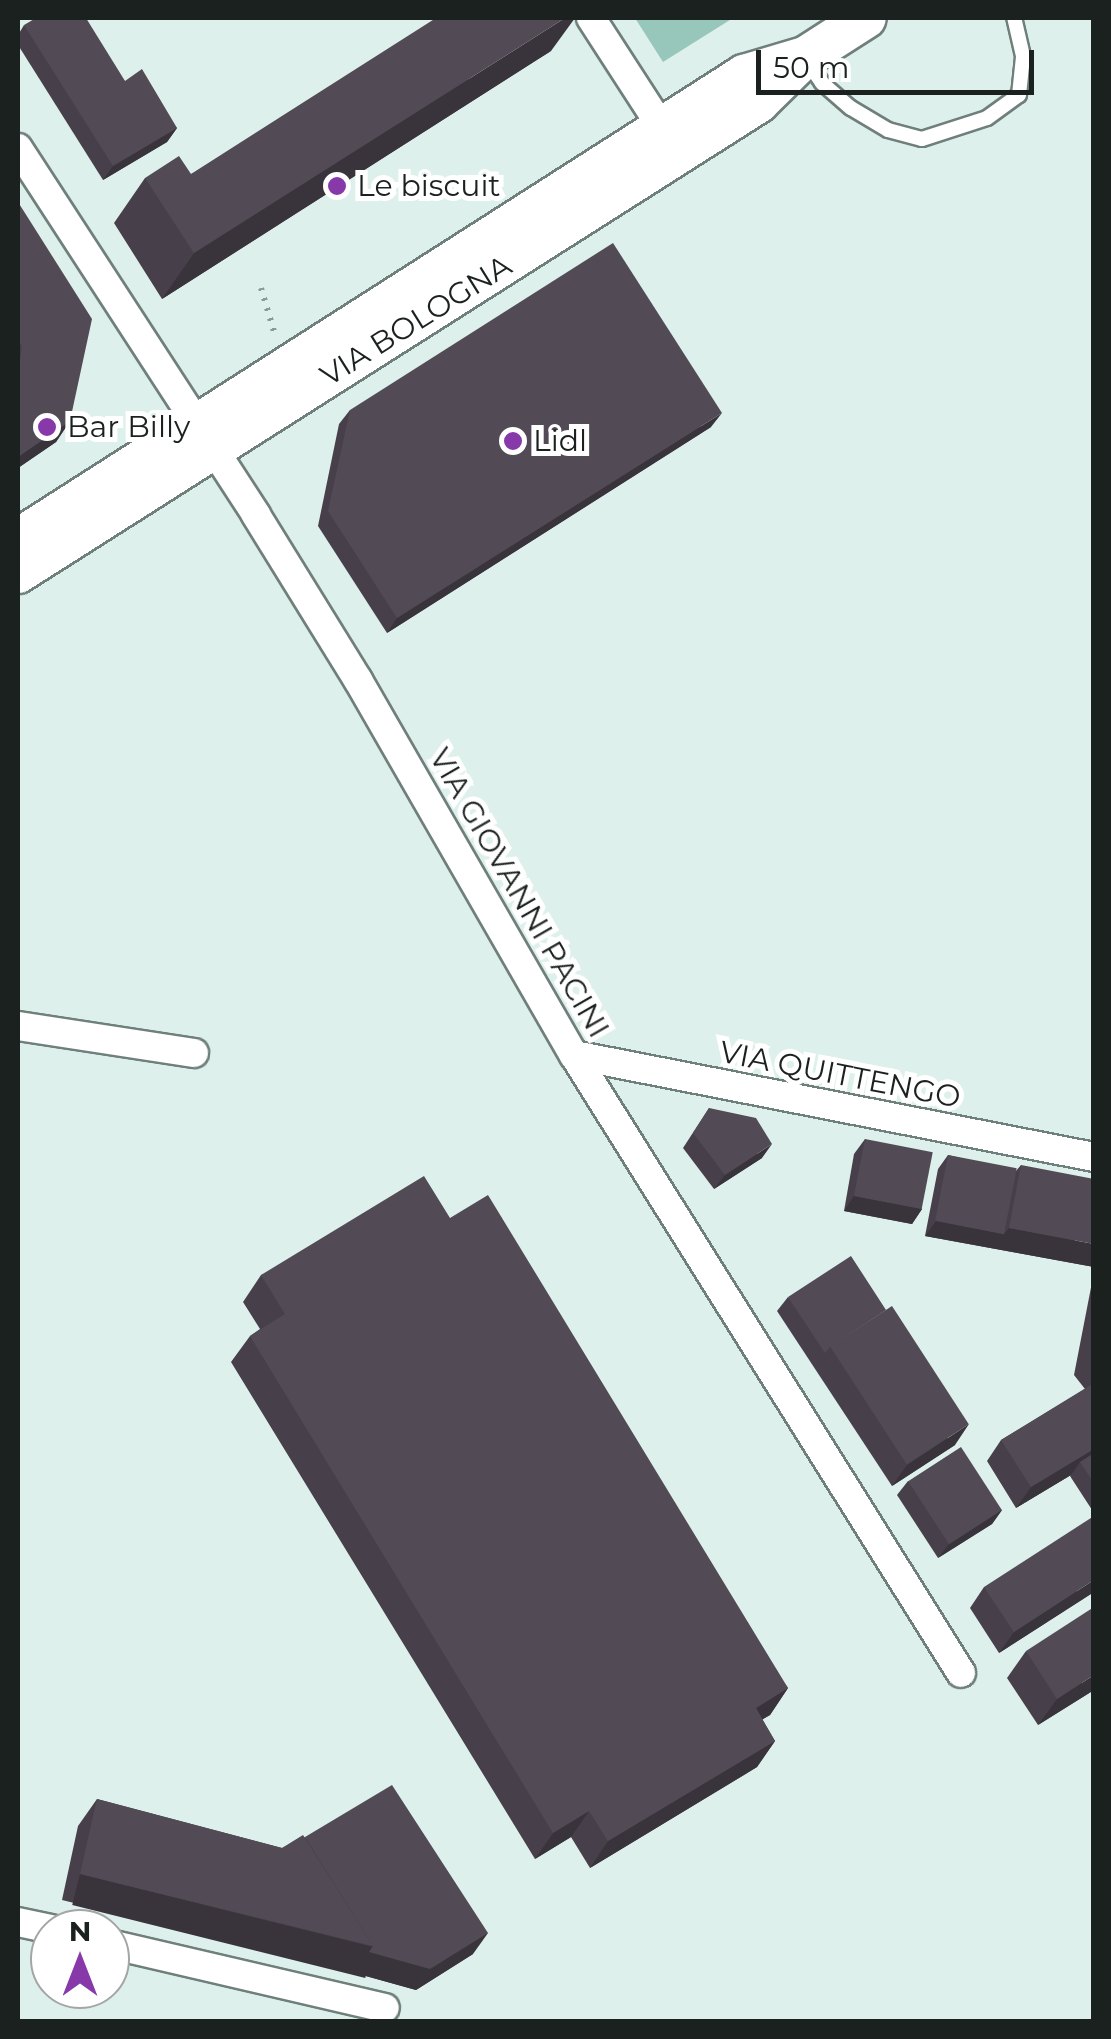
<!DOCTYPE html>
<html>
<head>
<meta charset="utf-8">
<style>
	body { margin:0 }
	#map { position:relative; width:1111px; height:2039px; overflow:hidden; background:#def0eb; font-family:Montserrat,sans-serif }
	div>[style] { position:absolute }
	.green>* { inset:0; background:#97c6ba }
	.path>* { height:6px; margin-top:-3px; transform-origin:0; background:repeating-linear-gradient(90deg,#8c9995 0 2.5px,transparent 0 10.5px) }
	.roads { filter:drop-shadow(2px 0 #6f7f7b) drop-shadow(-2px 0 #6f7f7b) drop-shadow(0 2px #6f7f7b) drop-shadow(0 -2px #6f7f7b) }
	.service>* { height:14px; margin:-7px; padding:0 7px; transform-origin:7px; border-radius:7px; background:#fff }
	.minor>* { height:28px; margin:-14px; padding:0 14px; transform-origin:14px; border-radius:14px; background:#fff }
	.secondary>* { height:40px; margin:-20px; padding:0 20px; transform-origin:20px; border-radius:20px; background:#fff }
	.wall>* { inset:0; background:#47404a }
	.shaded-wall>* { inset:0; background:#39343c; transform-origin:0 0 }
	.building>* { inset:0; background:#524b56; transform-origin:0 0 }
	.dots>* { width:28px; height:28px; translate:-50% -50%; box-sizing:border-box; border:5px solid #fff; border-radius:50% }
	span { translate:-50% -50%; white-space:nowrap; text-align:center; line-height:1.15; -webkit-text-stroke:10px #fff; paint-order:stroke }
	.poi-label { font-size:30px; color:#1a211f }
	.left { translate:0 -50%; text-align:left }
	.street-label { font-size:30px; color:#1a211f }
	.frame { position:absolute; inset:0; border:20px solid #1a211f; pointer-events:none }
	.north { position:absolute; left:30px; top:1909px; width:100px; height:100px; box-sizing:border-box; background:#fff; border:2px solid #a3a6a5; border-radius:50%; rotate:0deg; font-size:28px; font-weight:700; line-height:40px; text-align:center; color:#1a211f }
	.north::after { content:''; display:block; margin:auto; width:35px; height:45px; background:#8739aa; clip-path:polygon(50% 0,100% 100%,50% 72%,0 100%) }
	.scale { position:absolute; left:756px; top:50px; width:278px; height:45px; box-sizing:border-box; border:5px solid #1a211f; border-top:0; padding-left:12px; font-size:30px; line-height:35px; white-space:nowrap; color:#1a211f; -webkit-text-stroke:8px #fff; paint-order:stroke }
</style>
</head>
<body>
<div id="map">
	<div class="green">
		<div style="clip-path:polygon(635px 18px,733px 18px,663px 62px)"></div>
	</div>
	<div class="path">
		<div style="left:261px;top:288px;width:49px;rotate:73.4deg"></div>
	</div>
	<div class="roads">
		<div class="service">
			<div style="left:808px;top:62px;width:25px;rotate:56deg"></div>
			<div style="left:822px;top:83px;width:38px;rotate:41deg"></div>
			<div style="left:851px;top:108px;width:43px;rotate:30.7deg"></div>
			<div style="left:888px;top:130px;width:35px;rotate:15deg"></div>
			<div style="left:922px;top:139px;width:68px;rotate:-17.9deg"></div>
			<div style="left:987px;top:118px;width:39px;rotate:-36deg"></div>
			<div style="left:1019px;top:95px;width:39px;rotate:-84deg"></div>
			<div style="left:1023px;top:56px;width:39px;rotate:-103deg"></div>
		</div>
		<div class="minor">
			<div style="left:591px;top:18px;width:145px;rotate:57.1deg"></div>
			<div style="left:18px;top:148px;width:437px;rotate:57deg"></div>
			<div style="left:256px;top:515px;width:194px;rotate:58.3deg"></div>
			<div style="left:358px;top:680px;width:433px;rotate:60.1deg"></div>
			<div style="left:574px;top:1055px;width:729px;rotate:57.94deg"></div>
			<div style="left:18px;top:1026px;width:178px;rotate:8.7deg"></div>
			<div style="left:574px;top:1055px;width:530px;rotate:11.1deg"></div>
			<div style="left:18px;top:1922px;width:33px;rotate:12deg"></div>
			<div style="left:110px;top:1944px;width:282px;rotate:13.1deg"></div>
		</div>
		<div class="secondary">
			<div style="left:18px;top:539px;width:862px;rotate:-32.58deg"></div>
			<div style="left:744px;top:75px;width:59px;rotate:-16.6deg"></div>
			<div style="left:18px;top:573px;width:877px;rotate:-32.42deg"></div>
			<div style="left:758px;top:103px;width:66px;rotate:-44.4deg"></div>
			<div style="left:805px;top:57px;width:72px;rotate:-32.6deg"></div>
		</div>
	</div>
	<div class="wall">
		<div style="clip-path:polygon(24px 25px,125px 81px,177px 128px,167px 142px,103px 180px,18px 45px,18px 35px)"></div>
		<div style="clip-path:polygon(551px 51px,162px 299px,114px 223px,145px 178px,191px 174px)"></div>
		<div style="clip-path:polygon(18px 202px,70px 421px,56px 442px,18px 468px)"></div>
		<div style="clip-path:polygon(350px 410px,711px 427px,387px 633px,318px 526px,339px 424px)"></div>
		<div style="clip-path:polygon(709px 1108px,762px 1158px,714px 1189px,683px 1148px)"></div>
		<div style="clip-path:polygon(865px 1139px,922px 1209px,912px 1224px,844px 1211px,854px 1154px)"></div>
		<div style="clip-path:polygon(948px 1155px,1016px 1171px,1021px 1165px,1094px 1267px,925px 1236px,938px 1169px)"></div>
		<div style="clip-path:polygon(450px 1218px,788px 1688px,770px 1715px,762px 1719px,775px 1741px,757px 1767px,590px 1868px,571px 1837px,535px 1859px,231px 1362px,250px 1336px,260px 1329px,243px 1302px,261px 1275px)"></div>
		<div style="clip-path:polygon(1094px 1272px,1094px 1513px,1070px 1476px,1071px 1475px,1016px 1508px,987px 1461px,1001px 1440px,1085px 1389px,1074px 1375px)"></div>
		<div style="clip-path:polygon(788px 1297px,955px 1445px,892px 1486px,777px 1311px)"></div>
		<div style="clip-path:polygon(908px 1481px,1002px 1510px,992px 1524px,938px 1558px,897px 1495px)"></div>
		<div style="clip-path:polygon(984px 1587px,1094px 1592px,999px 1653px,970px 1608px)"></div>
		<div style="clip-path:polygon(1026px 1651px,1094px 1690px,1038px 1725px,1007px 1678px)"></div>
		<div style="clip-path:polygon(97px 1799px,282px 1848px,305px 1837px,473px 1954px,416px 1990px,355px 1973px,62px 1900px,78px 1826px)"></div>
	</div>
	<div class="shaded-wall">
		<div style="clip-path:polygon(565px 18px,575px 18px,551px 51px,162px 299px,194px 253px)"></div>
		<div style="clip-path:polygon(177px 128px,167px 142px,103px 180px,113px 166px)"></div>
		<div style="clip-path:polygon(722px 413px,711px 427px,387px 633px,397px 618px)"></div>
		<div style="clip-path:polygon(70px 421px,56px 442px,18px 468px,18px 457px)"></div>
		<div style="clip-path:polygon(772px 1144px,762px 1158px,714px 1189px,725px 1175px)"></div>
		<div style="clip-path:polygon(854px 1196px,922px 1209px,912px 1224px,844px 1211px)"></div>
		<div style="clip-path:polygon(936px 1221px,1004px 1234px,1009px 1228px,1094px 1244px,1094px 1267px,925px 1236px)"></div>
		<div style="clip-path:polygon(969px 1424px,955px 1445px,892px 1486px,907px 1465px)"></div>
		<div style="clip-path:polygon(1094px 1449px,1094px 1461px,1080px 1462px,1071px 1475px,1016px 1508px,1031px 1487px)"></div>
		<div style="clip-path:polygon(1002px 1510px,992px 1524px,938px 1558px,949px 1544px)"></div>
		<div style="clip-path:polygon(1094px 1580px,1094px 1592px,999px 1653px,1014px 1632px)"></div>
		<div style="clip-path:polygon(1094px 1675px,1094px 1690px,1038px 1725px,1057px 1699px)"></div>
		<div style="clip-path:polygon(788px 1688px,770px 1715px,737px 1735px,756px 1708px)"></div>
		<div style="clip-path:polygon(775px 1741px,757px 1767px,590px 1868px,608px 1841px)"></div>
		<div style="clip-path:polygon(589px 1811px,571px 1837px,535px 1859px,553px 1833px)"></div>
		<div style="left:80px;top:1874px;width:302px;height:32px;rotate:14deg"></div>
		<div style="clip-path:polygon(488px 1933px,473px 1954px,416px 1990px,355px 1973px,369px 1952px)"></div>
	</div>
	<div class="building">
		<div style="clip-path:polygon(36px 18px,86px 18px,125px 81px,142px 69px,177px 128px,113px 166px,24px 25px)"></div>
		<div style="clip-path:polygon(436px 18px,565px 18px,194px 253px,145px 178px,179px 156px,191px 174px)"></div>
		<div style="clip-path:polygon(18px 202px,92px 319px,70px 421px,18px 457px,18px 373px,22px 346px,18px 339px)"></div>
		<div style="clip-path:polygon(613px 243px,722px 413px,397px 618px,328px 511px,350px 410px)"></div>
		<div style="clip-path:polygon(709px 1108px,756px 1118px,772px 1144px,725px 1175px,693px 1133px)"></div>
		<div style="left:865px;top:1139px;width:69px;height:58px;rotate:11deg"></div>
		<div style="left:948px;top:1155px;width:70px;height:67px;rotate:11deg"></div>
		<div style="clip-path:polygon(1021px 1165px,1094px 1179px,1094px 1244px,1009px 1228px)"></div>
		<div style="clip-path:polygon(424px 1176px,450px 1218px,488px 1195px,788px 1688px,756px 1708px,775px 1741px,608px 1841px,589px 1811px,553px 1833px,250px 1336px,285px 1314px,261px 1275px)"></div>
		<div style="clip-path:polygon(851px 1256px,886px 1310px,830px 1347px,825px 1353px,788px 1297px)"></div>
		<div style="left:892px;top:1306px;width:141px;height:74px;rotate:57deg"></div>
		<div style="clip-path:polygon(1094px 1383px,1094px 1449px,1031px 1487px,1001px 1440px)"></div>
		<div style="left:961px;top:1447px;width:75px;height:63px;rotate:57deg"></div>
		<div style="clip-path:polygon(1094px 1453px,1094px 1483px,1080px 1462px)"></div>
		<div style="clip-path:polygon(1094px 1516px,1094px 1580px,1014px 1632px,984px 1587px)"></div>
		<div style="clip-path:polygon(1094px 1607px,1094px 1675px,1057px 1699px,1026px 1651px)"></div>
		<div style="clip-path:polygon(392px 1785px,488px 1933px,430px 1969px,369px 1952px,373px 1946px,305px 1837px)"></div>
		<div style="clip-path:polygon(97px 1799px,282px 1848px,303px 1835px,373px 1946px,80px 1874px)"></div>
	</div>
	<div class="dots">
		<div style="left:337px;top:186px;background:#8739aa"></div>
		<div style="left:47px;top:427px;background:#8739aa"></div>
		<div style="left:513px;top:441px;background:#8739aa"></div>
	</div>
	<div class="poi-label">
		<span class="left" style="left:357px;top:186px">Le biscuit</span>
		<span class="left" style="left:67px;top:427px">Bar Billy</span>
		<span class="left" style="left:533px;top:441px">Lidl</span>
	</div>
	<div class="street-label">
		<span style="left:416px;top:321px;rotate:-32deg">VIA BOLOGNA</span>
		<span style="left:519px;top:893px;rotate:60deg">VIA GIOVANNI PACINI</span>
		<span style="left:840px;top:1075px;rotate:11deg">VIA QUITTENGO</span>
	</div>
	<div class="frame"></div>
	<div class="north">N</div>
	<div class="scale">50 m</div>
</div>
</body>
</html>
